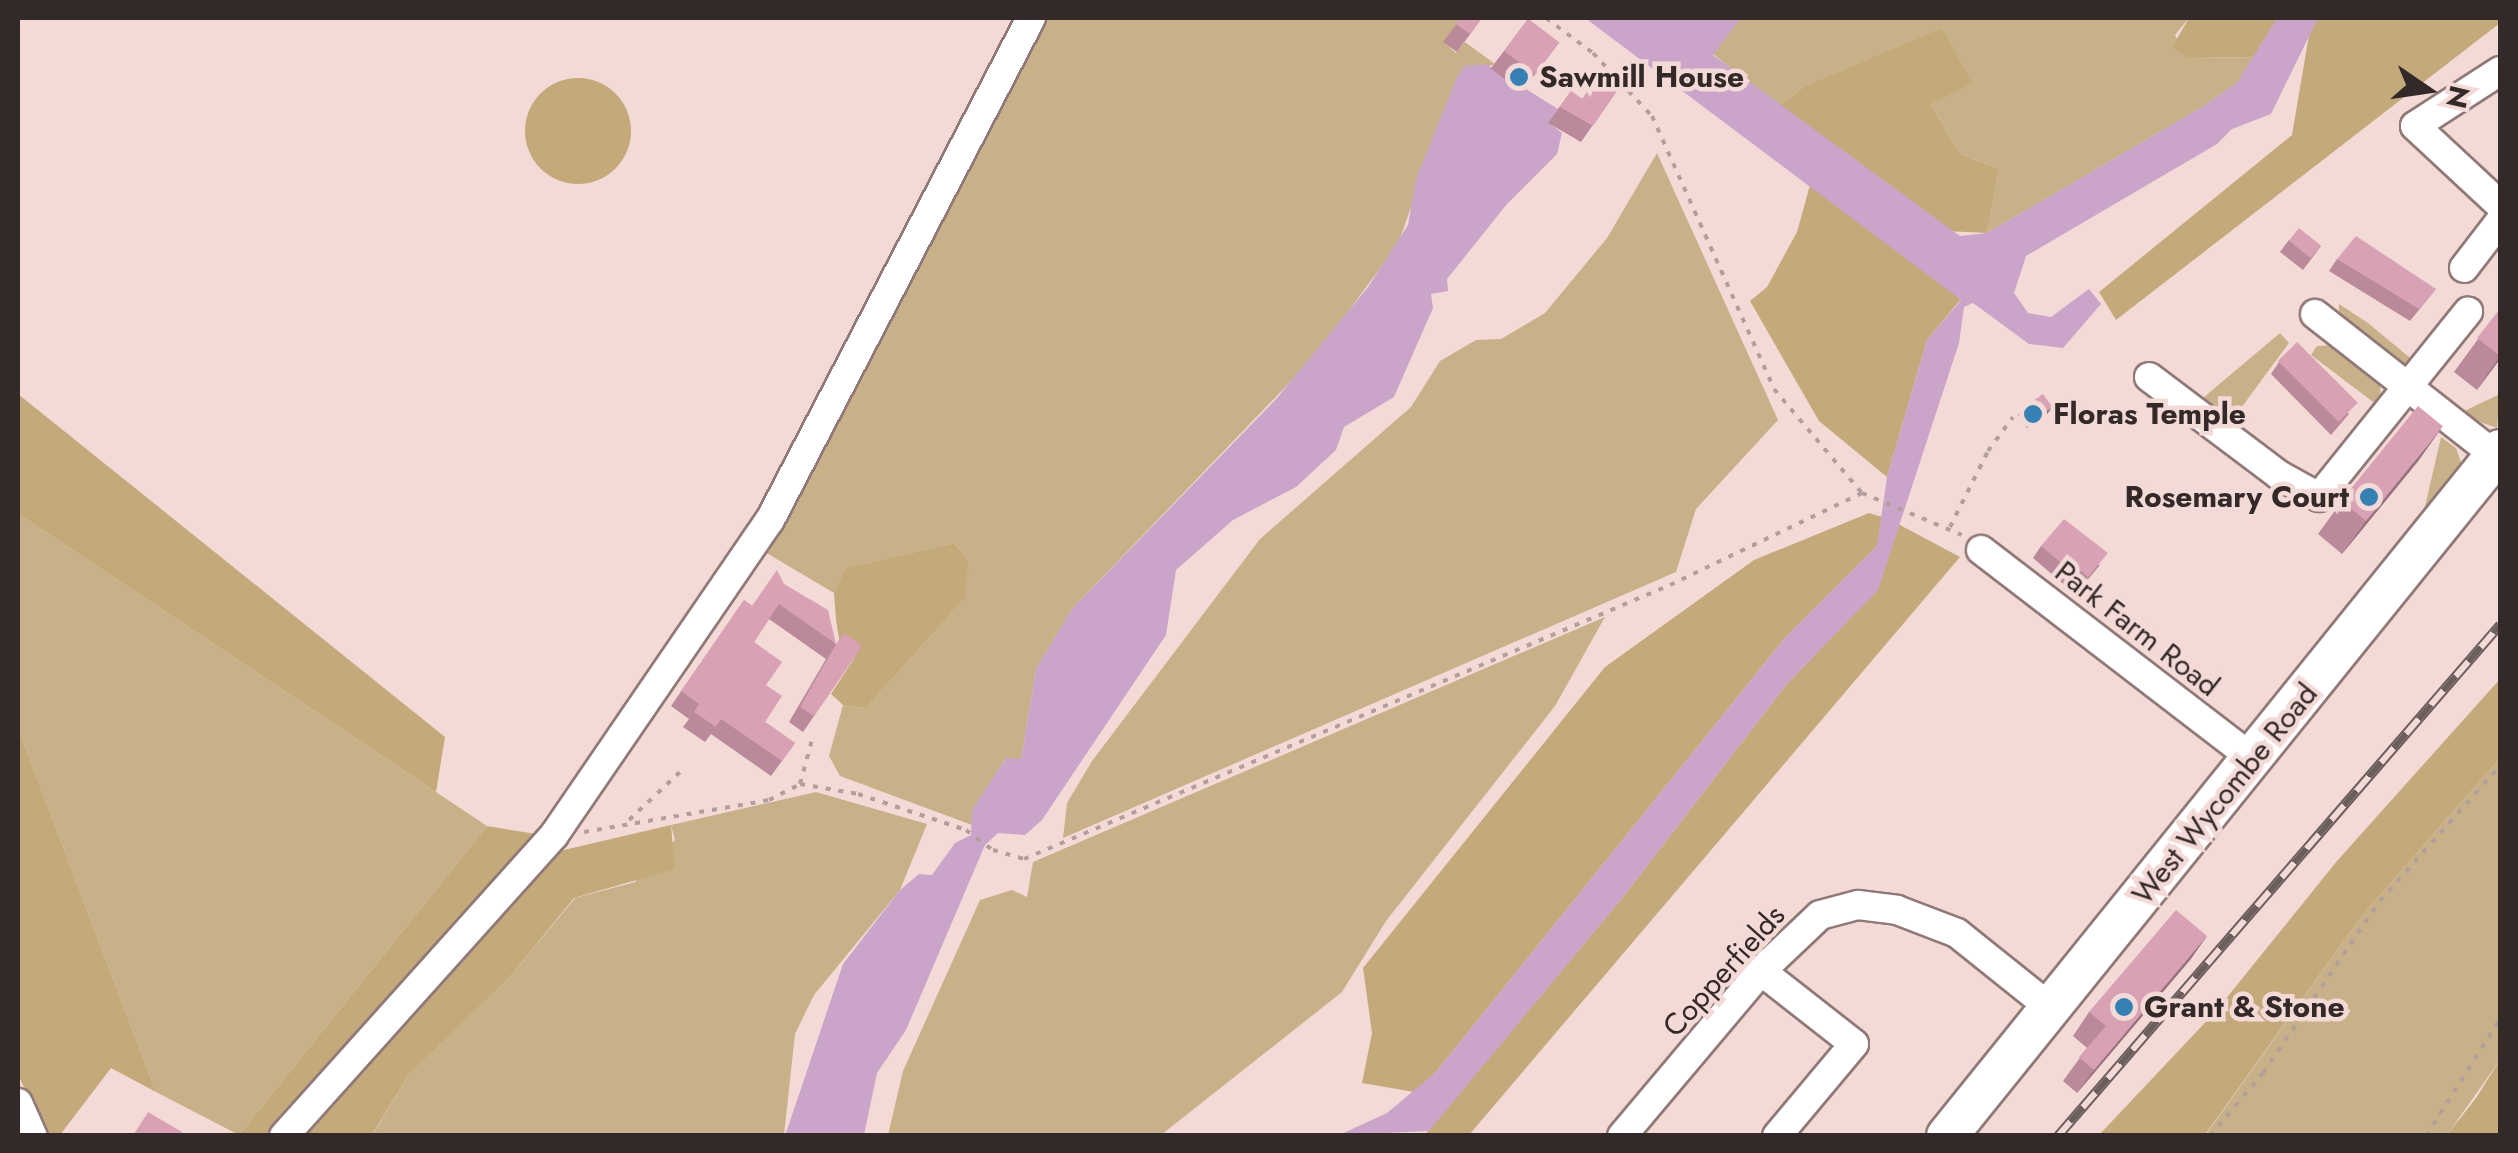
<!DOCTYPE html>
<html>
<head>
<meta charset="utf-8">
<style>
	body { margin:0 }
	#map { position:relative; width:2518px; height:1153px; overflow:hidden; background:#f3dad7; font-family:Jost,sans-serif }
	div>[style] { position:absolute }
	.green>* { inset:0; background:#c8b189 }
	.forest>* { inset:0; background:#c4aa7b }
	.round { border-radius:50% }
	.water>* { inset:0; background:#cba4c9 }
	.path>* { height:4px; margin-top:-2px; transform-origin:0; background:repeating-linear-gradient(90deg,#b29f9c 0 5px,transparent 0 13px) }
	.roads { filter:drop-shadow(2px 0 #907977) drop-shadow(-2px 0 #907977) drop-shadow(0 2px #907977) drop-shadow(0 -2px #907977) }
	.minor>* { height:28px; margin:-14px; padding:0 14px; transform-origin:14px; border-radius:14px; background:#fff }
	.highway>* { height:40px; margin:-20px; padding:0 20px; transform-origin:20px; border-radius:20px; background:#fff }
	.rail>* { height:10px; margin-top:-5px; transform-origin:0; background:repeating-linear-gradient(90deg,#f3dad7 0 19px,#6c5e5c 0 38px); box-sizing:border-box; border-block:2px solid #6c5e5c }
	.wall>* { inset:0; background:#ba8a9b; transform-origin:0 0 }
	.shaded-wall>* { inset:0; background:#97717e }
	.building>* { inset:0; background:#d8a1b4; transform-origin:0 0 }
	.dots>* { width:28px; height:28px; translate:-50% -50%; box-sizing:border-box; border:5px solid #f3dad7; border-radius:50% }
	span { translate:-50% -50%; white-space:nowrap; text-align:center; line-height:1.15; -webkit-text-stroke:9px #f3dad7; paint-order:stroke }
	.poi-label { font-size:30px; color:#332928; font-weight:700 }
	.left { translate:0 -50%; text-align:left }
	.right { translate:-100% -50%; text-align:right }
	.street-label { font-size:30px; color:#332928 }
	.frame { position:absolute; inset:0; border:20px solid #332928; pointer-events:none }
	.north { position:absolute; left:2378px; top:40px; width:100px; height:100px; -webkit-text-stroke:8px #f3dad7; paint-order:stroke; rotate:103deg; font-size:28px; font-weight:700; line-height:40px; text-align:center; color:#332928 }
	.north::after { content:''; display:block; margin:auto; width:35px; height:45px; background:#332928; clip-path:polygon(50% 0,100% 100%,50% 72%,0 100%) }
</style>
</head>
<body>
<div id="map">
	<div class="green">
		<div style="clip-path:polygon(1035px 18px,1461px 18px,1444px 42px,1456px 53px,1465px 42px,1495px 64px,1457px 77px,1398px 244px,1316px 355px,1072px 609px,1036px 669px,1021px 759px,1005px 759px,973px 811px,972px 825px,840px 776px,829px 756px,843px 705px,866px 708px,964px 599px,969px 561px,954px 543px,847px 568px,834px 593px,760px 549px)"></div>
		<div style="clip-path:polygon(1741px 18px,2189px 18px,2175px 35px,2187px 58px,2256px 57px,2237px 83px,2202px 107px,1987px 233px,1999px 169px,1960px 154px,1930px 104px,1943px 28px,1806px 85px,1778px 106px,1713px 54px)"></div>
		<div style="clip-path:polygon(1657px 153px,1778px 420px,1696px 509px,1676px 572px,1063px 838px,1067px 803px,1092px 761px,1260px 539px,1411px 407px,1440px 361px,1476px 340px,1501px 339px,1545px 313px,1607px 238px)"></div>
		<div style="clip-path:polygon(2339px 304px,2368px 323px,2415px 362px,2407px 370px,2339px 322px)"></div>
		<div style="clip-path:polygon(2280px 333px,2289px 343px,2227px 427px,2197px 403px)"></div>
		<div style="clip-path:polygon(2336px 345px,2380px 381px,2381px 408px,2311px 355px,2317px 346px)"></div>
		<div style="clip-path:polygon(2500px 394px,2497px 428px,2458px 414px)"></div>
		<div style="clip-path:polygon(2441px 437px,2456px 448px,2463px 468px,2365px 587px,2424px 511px)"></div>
		<div style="clip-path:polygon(18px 514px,487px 826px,239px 1135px,156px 1092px,18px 728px)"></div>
		<div style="clip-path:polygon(1605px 617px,1555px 706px,1386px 921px,1342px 992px,1161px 1135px,888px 1135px,903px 1071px,980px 900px,1012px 890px,1027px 897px,1033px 862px)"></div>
		<div style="clip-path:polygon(2500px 758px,2500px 1060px,2447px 1135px,2205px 1136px,2360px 918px)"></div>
		<div style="clip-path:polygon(816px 792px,927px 824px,900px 890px,814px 995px,795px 1034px,784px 1135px,372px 1136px,408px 1076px,508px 979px,575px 898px,635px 882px,675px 840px,671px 825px)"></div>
	</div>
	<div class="forest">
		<div style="clip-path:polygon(2189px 18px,2277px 18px,2256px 57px,2187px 58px,2172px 47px)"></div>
		<div style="clip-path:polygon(2318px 18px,2500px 18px,2500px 23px,2116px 320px,2099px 292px,2292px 135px,2310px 29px)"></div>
		<div style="clip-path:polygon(1942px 28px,1972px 83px,1930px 104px,1960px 154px,1999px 169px,1987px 233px,1945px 231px,1778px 106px,1806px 85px)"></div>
		<div class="round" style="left:525px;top:78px;width:106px;height:106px"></div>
		<div style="clip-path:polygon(1810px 185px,1961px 299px,1927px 340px,1887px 477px,1819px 421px,1750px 301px,1767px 287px,1797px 232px)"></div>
		<div style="clip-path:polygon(18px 394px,445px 737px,436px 792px,18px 514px)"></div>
		<div style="clip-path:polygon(1869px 513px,1882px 517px,1877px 546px,1784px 639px,1436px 1072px,1414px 1092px,1362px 1083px,1372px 1033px,1363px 968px,1605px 667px,1754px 560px)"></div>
		<div style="clip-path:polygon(1898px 524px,1960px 557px,1469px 1135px,1424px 1136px,1623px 897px,1786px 685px,1877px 590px)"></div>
		<div style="clip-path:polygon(954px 543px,969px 561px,965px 598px,866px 708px,843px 705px,831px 694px,855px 657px,840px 645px,836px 620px,834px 593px,846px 568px)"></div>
		<div style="clip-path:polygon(2500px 679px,2500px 758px,2360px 918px,2205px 1135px,2099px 1135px,2216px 1011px,2337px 861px)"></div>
		<div style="clip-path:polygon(18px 728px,156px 1092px,111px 1068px,60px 1135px,48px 1135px,18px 1075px)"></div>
		<div style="clip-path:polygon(671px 825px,675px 869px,574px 898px,508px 979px,408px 1076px,372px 1135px,297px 1136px,551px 853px)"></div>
		<div style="clip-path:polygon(487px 826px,536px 834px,265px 1135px,239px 1135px)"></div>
		<div style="clip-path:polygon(2500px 1060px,2500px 1135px,2447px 1135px,2476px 1098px)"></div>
	</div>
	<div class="water">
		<div style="clip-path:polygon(1585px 18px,1741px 18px,1713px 55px,1960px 236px,1987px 233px,2202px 107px,2237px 83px,2277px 18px,2318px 18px,2271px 114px,2232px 129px,2217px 144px,2026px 256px,2014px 293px,2028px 313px,2051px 317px,2089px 289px,2101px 304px,2063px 348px,2029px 344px,1973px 303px,1964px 307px,1959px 343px,1878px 590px,1786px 685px,1623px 897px,1429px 1131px,1339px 1135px,1387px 1113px,1436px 1072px,1784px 639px,1877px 546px,1887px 477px,1927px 340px,1961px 300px)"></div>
		<div style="clip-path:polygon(1486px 64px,1558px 109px,1549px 123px,1562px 133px,1557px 154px,1507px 204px,1447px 279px,1448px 291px,1431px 294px,1433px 308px,1394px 397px,1344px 427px,1336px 450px,1296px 487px,1233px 520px,1176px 570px,1166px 635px,1042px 820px,1025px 835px,998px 833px,985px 845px,906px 1030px,877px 1073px,864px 1135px,785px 1136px,843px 964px,900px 890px,919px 874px,932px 875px,955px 843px,971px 835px,972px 810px,1006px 758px,1021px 759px,1036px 669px,1072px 609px,1277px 398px,1368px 287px,1408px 225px,1416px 179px,1457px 77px,1464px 66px)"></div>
	</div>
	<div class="path">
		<div style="left:1546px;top:18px;width:59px;rotate:36.7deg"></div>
		<div style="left:1593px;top:53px;width:86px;rotate:46.9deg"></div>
		<div style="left:1652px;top:116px;width:299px;rotate:65.9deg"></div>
		<div style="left:1774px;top:389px;width:136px;rotate:49.8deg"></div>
		<div style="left:1950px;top:527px;width:85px;rotate:-63.4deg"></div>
		<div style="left:1988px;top:451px;width:42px;rotate:-53.7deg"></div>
		<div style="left:800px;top:784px;width:50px;rotate:-74.8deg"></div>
		<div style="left:629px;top:820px;width:70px;rotate:-43.3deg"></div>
		<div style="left:584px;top:832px;width:188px;rotate:-9.8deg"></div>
		<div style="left:769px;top:800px;width:35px;rotate:-27deg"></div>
		<div style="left:800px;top:784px;width:59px;rotate:9.8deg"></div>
		<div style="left:858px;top:794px;width:114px;rotate:18.4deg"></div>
		<div style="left:966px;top:830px;width:34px;rotate:37deg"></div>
		<div style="left:993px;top:850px;width:32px;rotate:16deg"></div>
		<div style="left:1024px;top:859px;width:702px;rotate:-22.98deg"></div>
		<div style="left:1670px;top:585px;width:213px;rotate:-25.6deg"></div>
		<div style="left:1862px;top:493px;width:108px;rotate:22.8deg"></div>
		<div style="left:2210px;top:1136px;width:82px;rotate:-49.9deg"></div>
		<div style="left:2263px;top:1073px;width:208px;rotate:-55.8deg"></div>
		<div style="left:2380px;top:901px;width:181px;rotate:-48.4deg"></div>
		<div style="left:2426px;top:1136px;width:138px;rotate:-57.7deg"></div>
	</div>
	<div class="roads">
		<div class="minor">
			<div style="left:2500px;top:71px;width:101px;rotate:147.1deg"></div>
			<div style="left:2415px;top:126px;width:116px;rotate:42.9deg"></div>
			<div style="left:2464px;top:268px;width:59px;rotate:-52.5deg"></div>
			<div style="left:2315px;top:314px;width:230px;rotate:38.1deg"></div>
			<div style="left:2149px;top:377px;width:163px;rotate:37deg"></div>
			<div style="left:2279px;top:475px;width:46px;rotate:28.8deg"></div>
			<div style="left:2319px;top:497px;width:238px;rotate:-51.2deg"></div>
			<div style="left:1981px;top:550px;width:343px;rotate:37.5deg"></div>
			<div style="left:1761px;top:971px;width:118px;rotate:38.1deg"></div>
			<div style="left:1854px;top:1044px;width:120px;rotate:129.9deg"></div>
			<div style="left:18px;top:1103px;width:36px;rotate:66deg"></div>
			<div style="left:284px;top:1136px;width:404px;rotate:-48.1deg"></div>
			<div style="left:554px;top:835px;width:382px;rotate:-55.6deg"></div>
			<div style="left:770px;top:520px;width:566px;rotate:-62.53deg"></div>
			<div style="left:1622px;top:1136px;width:216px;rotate:-49.9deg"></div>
			<div style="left:1761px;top:971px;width:81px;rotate:-43.5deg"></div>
			<div style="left:1820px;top:915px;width:39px;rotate:-15deg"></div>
			<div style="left:1858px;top:905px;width:39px;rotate:7deg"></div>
			<div style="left:1897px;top:910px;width:64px;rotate:21deg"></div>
			<div style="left:1957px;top:933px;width:122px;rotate:38.7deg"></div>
		</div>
		<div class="highway">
			<div style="left:1947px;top:1136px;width:881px;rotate:-51.13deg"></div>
		</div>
	</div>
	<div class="rail">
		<div style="left:2058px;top:1136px;width:676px;rotate:-49.14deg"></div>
	</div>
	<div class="wall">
		<div style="clip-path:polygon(1461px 18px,1482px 18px,1457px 52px,1443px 42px)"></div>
		<div style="left:1528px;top:19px;width:39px;height:62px;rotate:37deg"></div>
		<div style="clip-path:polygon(1621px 85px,1581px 142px,1548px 123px,1571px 91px,1582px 99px)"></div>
		<div style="clip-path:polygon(2289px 240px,2321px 246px,2303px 270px,2280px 252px)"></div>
		<div style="clip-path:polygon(2337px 259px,2436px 289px,2410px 321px,2329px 271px)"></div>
		<div style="clip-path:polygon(2500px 309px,2500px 359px,2477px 390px,2454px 372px)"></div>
		<div style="clip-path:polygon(2279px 362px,2349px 414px,2331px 435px,2271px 374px)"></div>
		<div style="clip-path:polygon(2022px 409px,2048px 413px,2027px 428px,2018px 415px)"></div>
		<div style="clip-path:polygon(2419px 460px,2342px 554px,2318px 534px,2342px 501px)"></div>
		<div style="clip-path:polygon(2041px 546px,2100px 565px,2080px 589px,2073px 583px,2068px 588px,2033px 558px)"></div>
		<div style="clip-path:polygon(784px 584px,836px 644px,862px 646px,803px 732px,789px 722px,826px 659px,769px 619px,754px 642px,766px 685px,765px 722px,795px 743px,771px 776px,711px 734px,705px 742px,683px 727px,689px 719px,671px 706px,744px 600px,752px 606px)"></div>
		<div style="clip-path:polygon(2207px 936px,2190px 960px,2077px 1093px,2063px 1081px,2087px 1048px,2073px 1036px,2089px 1012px)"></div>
	</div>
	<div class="shaded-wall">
		<div style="clip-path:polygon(2500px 356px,2500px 359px,2477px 390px)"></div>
		<div style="clip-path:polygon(2052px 407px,2048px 413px,2027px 428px,2031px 422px)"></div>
		<div style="clip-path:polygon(2443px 426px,2419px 460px,2342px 554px,2366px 521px)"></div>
		<div style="clip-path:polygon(2207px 936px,2190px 960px,2077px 1093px,2094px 1070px)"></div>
	</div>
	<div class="building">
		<div style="clip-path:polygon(1461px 18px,1482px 18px,1470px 34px,1456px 24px)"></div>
		<div style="left:1528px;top:19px;width:39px;height:40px;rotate:37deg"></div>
		<div style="clip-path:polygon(1601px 71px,1621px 85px,1593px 126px,1560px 107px,1571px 91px,1582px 99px)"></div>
		<div style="left:2299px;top:228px;width:28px;height:16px;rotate:39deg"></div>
		<div style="clip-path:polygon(2356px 236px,2436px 289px,2419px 309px,2337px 259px)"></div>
		<div style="clip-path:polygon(2500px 309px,2500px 356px,2477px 338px)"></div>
		<div style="left:2297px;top:342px;width:86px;height:27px;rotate:45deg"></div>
		<div style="left:2043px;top:394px;width:16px;height:26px;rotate:55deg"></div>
		<div style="left:2418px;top:406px;width:32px;height:122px;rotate:39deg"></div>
		<div style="clip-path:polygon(2064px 519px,2108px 553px,2088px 577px,2081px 571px,2077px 576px,2041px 546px)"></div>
		<div style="clip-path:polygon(777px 570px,784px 584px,828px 610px,836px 644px,844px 633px,862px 646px,814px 716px,800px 707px,836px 644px,779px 604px,754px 642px,782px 662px,766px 685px,782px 696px,765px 722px,795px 743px,782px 761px,721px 719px,716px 727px,694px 712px,699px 704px,681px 691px,744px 600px,752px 606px)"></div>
		<div style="clip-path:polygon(2176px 910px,2207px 936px,2094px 1070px,2079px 1057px,2106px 1026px,2089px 1012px)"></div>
		<div style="clip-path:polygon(148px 1112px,182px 1132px,180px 1136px,134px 1134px)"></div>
	</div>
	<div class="dots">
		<div style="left:1519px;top:77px;background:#3680b4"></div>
		<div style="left:2033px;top:414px;background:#3680b4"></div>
		<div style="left:2369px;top:497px;background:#3680b4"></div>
		<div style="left:2124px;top:1007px;background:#3680b4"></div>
	</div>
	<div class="poi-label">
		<span class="left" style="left:1539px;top:77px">Sawmill House</span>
		<span class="left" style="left:2053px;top:414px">Floras Temple</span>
		<span class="right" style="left:2349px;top:497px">Rosemary Court</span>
		<span class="left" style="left:2144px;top:1007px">Grant &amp; Stone</span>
	</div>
	<div class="street-label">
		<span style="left:2137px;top:629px;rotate:38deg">Park Farm Road</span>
		<span style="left:2225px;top:794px;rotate:-51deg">West Wycombe Road</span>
		<span style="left:1724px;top:971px;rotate:-48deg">Copperfields</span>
	</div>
	<div class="frame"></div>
	<div class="north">N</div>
</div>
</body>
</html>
